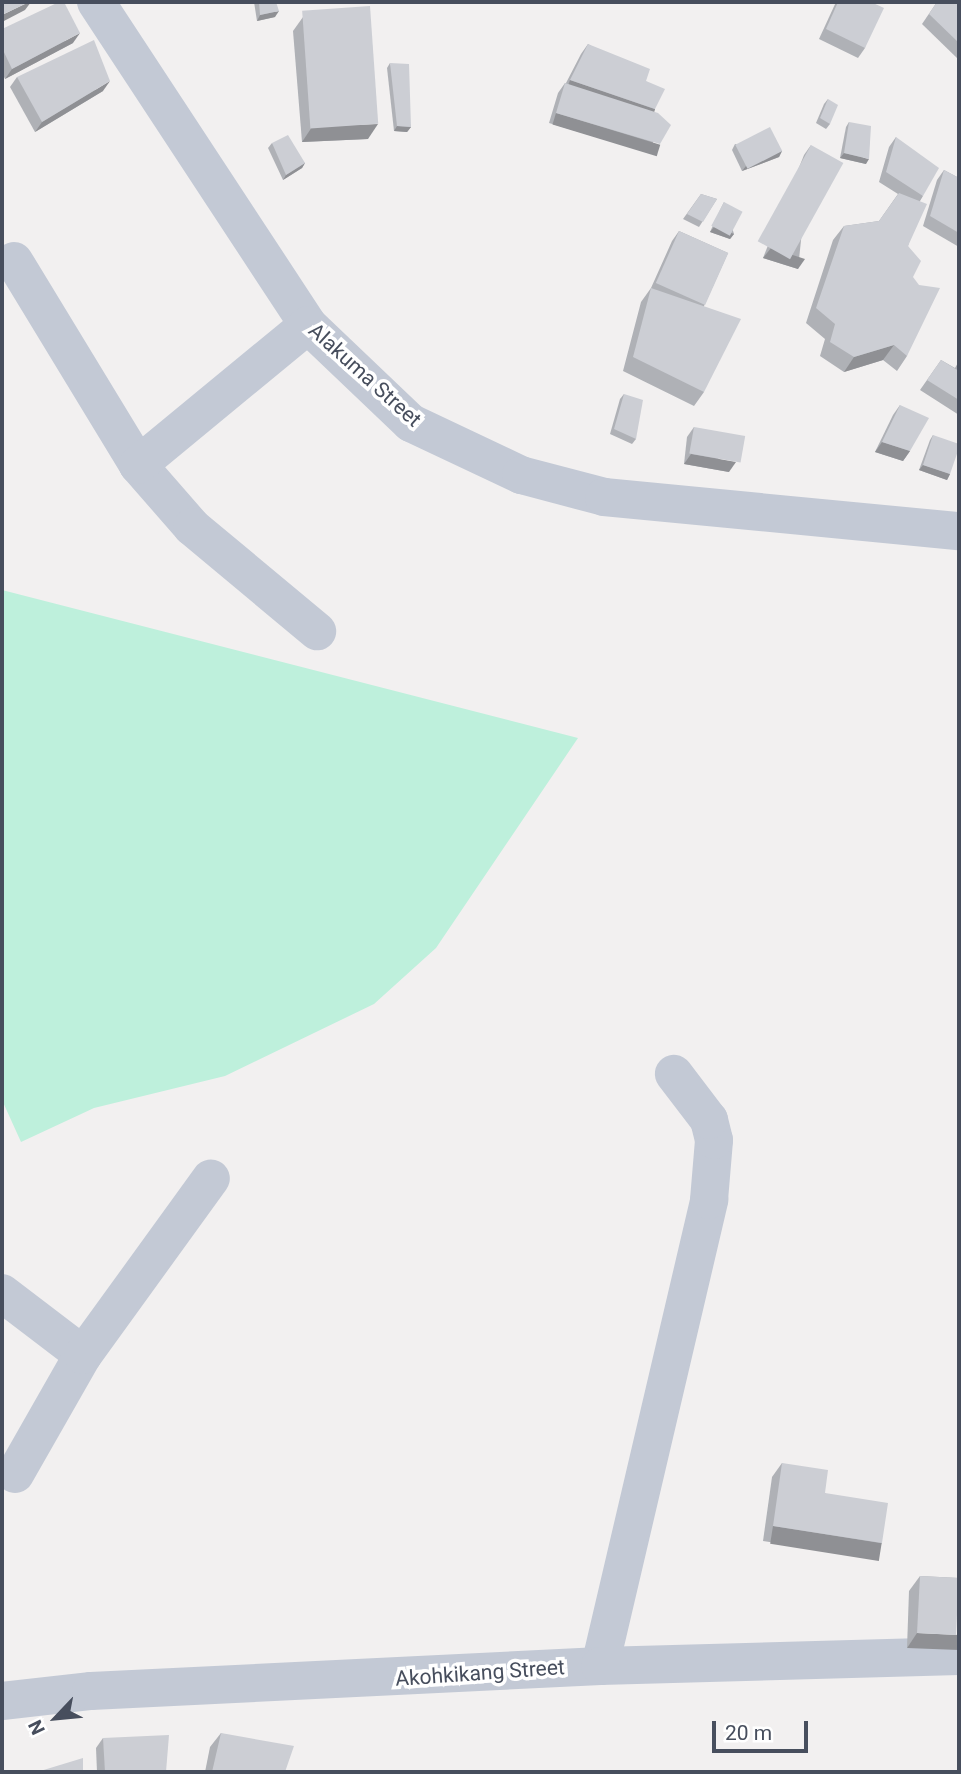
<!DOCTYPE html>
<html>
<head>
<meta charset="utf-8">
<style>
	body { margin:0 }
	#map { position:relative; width:961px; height:1774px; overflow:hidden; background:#f2f0f0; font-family:Roboto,sans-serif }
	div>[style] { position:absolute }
	.green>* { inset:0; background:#bef0dc }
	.minor>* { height:38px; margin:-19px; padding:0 19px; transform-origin:19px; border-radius:19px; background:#c3c9d5 }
	.wall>* { inset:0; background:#afb1b6 }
	.shaded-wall>* { inset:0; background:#8f9094; transform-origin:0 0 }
	.building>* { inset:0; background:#ccced4; transform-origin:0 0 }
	span { translate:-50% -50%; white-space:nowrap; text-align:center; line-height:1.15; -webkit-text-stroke:7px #fff; paint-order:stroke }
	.street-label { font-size:21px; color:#474e5d }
	.frame { position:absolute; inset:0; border:4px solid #474e5d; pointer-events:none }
	.north { position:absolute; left:21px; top:1683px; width:70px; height:70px; -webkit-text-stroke:5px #fff; paint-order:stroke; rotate:244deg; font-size:19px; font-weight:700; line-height:28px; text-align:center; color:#474e5d }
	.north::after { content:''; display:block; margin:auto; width:24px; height:32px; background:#474e5d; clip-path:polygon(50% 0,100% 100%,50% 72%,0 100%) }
	.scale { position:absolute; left:712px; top:1721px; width:96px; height:32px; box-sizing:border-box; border:4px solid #474e5d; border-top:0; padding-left:9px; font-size:21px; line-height:24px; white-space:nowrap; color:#474e5d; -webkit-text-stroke:5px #fff; paint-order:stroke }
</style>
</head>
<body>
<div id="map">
	<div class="green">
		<div style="clip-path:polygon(2px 590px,578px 738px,436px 948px,374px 1004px,225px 1076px,94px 1108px,21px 1142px,2px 1100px)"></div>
	</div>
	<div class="minor">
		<div style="left:96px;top:2px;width:386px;rotate:56.7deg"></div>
		<div style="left:308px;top:325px;width:142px;rotate:43.6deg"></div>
		<div style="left:411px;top:423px;width:122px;rotate:25.3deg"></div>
		<div style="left:521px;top:475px;width:86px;rotate:14.8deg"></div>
		<div style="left:604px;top:497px;width:357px;rotate:5.5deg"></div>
		<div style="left:14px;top:261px;width:239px;rotate:58.7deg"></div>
		<div style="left:138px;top:465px;width:82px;rotate:48.9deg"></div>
		<div style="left:192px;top:527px;width:163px;rotate:39.8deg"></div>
		<div style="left:138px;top:465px;width:220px;rotate:-39.5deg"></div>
		<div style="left:2px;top:1293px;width:102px;rotate:37.4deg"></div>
		<div style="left:15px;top:1474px;width:137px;rotate:-60.3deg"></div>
		<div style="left:83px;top:1355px;width:218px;rotate:-54.1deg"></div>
		<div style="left:600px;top:1666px;width:479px;rotate:-76.8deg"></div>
		<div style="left:709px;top:1200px;width:60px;rotate:-85.2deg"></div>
		<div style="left:714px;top:1140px;width:21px;rotate:-104deg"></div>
		<div style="left:709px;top:1120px;width:58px;rotate:-127.3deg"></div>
		<div style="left:2px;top:1701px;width:90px;rotate:-6.4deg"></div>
		<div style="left:91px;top:1691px;width:510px;rotate:-2.81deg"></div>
		<div style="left:600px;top:1666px;width:359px;rotate:-1.6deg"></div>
	</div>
	<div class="wall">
		<div style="clip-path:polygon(254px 2px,276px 2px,275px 17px,257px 21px)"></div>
		<div style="clip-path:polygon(836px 2px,871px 2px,865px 48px,858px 58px,819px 39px)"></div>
		<div style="clip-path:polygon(937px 2px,959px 2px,959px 60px,922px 24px)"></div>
		<div style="clip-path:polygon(303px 17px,368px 139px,302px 142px,293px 31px)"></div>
		<div style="clip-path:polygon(2px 29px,73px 43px,5px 79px,2px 73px)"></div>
		<div style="clip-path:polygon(588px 44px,646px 81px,655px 109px,653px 112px,653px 154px,549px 123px,558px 93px,565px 83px,566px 83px,581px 54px)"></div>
		<div style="clip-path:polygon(390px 63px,411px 127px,407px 132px,394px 131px,387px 68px)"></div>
		<div style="clip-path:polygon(17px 77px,103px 91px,35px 132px,10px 87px)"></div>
		<div style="clip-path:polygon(828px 99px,830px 124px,826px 129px,816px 123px,824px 104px)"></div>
		<div style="clip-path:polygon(849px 122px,866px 164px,840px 158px,846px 127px)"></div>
		<div style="clip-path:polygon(896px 137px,923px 196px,920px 201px,908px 246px,913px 277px,907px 356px,897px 371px,883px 360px,844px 372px,820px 356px,825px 339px,806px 323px,833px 240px,844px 226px,879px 221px,898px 194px,879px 182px,889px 147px)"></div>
		<div style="clip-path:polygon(272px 143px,305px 163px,302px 168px,283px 180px,268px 148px)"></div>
		<div style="clip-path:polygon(735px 144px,782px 151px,779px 157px,742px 171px,732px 150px)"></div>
		<div style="clip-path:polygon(811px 145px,798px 269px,763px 258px,804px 155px)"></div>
		<div style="clip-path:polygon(944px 170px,959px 178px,959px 247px,923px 226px,937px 180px)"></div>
		<div style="clip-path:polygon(701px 194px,717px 199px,699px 227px,683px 219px)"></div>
		<div style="clip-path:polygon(724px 202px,734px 234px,730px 239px,710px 232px,721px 208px)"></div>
		<div style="clip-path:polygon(679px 231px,728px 253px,704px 306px,704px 392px,694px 406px,623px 371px,641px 302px,651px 288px,672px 241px)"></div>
		<div style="clip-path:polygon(941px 360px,955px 368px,959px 361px,959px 415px,920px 390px)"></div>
		<div style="clip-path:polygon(624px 394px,636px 439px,632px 444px,610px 434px,620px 399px)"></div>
		<div style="clip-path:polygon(900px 405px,910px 451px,903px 461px,875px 452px,893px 415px)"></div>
		<div style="clip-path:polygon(694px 427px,729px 472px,684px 464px,687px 437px)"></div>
		<div style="clip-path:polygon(933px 435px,950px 474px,947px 480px,919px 470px,930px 440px)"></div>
		<div style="clip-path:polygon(782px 1463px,825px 1493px,882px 1543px,872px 1558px,763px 1541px,772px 1477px)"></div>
		<div style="clip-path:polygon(920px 1576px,959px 1578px,907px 1648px,909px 1591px)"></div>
		<div style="clip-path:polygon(221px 1733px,285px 1772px,205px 1772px,210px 1747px)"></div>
		<div style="clip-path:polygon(103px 1738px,166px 1772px,97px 1772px,96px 1748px)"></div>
	</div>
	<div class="shaded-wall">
		<div style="clip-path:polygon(29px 2px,31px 2px,25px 10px,2px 22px,2px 15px)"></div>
		<div style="clip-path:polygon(279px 11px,275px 17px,257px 21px,260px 15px)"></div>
		<div style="clip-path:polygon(80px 33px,73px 43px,5px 79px,12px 69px)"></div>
		<div style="left:570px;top:80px;width:90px;height:12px;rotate:19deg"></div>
		<div style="clip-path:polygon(110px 81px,103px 91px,35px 132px,42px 122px)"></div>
		<div style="left:556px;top:113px;width:109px;height:12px;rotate:17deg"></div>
		<div style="clip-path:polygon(378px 124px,368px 139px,302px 142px,312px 127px)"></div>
		<div style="clip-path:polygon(397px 126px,411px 127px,407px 132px,394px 131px)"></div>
		<div style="clip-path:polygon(782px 151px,779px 157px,742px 171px,746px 166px)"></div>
		<div style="clip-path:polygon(844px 153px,869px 159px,866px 164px,840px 158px)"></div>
		<div style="clip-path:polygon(305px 163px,302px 168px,283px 180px,286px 175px)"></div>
		<div style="clip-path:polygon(714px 227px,734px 234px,730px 239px,710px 232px)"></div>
		<div style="clip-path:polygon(771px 248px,805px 259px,798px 269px,763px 258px)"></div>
		<div style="clip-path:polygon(894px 345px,883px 360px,844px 372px,854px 357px)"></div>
		<div style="clip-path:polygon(882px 442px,910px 451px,903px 461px,875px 452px)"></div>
		<div style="clip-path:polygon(691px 454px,736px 462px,729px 472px,684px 464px)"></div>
		<div style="clip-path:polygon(923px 465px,950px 474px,947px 480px,919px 470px)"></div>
		<div style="left:773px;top:1526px;width:110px;height:18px;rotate:9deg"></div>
		<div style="clip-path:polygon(917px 1633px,959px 1635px,959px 1650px,907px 1648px)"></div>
	</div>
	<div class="building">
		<div style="clip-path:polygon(2px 2px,29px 2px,2px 15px)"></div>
		<div style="clip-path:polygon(59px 2px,64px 2px,80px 33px,12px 69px,2px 48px,2px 29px)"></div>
		<div style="clip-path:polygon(259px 2px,276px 2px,279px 11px,260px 15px)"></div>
		<div style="clip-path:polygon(838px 2px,871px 2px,884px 8px,865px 48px,826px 29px)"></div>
		<div style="clip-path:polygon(937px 2px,959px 2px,959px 43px,929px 14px)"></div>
		<div style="left:370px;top:6px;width:118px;height:68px;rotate:86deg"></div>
		<div style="clip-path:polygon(94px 40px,110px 81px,42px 122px,17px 77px)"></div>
		<div style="clip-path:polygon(588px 44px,650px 69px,646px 81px,665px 89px,655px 109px,570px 80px)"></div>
		<div style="clip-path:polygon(390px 63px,409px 64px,411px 127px,397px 126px)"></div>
		<div style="clip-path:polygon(565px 83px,658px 113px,671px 125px,660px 144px,556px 113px)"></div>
		<div style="clip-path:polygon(828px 99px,838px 105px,830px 124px,820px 118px)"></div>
		<div style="clip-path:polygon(849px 122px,871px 126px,869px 159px,844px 153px)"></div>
		<div style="left:770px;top:127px;width:27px;height:39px;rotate:63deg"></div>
		<div style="clip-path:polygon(288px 135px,305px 163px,286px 175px,272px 143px)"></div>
		<div style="clip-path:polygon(896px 137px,939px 168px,923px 196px,886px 172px)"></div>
		<div style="left:811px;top:145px;width:37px;height:110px;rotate:29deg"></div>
		<div style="clip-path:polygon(944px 170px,959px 178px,959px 233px,930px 216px)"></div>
		<div style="clip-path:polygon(899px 193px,927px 204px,908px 246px,921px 261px,913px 277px,919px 285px,940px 288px,907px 356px,894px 345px,854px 357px,830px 342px,835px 324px,816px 308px,844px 226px,879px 221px)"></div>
		<div style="clip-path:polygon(701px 194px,717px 199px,703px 222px,687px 214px)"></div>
		<div style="left:724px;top:202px;width:21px;height:27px;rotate:28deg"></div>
		<div style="left:679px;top:231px;width:54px;height:57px;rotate:24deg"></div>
		<div style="clip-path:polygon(651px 288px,741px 319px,704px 392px,633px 357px)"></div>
		<div style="clip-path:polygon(941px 360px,959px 371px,959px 400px,927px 380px)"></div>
		<div style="clip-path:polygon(624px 394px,643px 400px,636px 439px,614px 429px)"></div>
		<div style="clip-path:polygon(900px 405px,929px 418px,910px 451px,882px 442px)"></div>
		<div style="left:694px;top:427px;width:52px;height:27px;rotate:10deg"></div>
		<div style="clip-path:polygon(933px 435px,959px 444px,959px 448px,950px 474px,923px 465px)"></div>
		<div style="clip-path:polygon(782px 1463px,828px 1470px,825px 1493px,888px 1503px,882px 1543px,773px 1526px)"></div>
		<div style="left:920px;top:1576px;width:39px;height:57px;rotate:3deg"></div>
		<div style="clip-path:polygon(221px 1733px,294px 1746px,285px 1772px,212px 1772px)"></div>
		<div style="clip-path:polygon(169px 1735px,166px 1772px,105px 1772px,103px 1738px)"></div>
		<div style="clip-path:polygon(83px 1758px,83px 1772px,37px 1772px)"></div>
	</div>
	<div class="street-label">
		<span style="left:365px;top:375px;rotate:42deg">Alakuma Street</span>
		<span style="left:480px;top:1673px;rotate:-4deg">Akohkikang Street</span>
	</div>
	<div class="frame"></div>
	<div class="north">N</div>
	<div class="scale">20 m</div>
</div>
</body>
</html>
